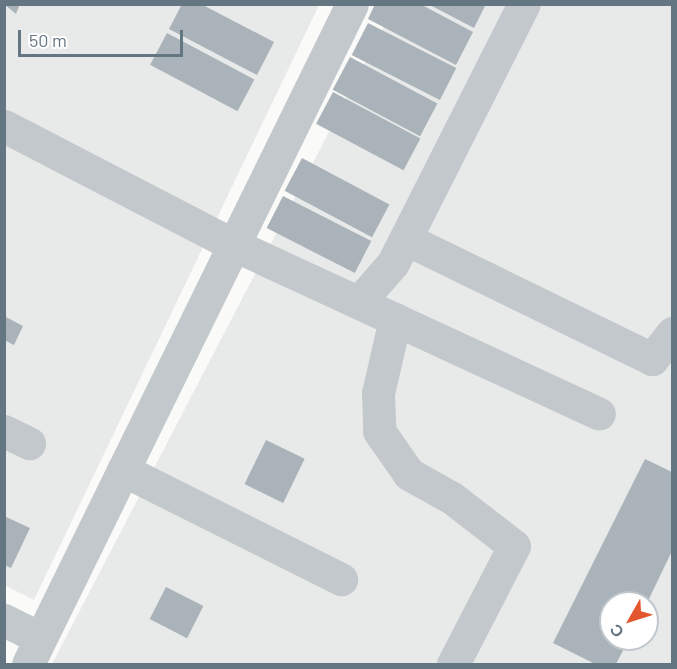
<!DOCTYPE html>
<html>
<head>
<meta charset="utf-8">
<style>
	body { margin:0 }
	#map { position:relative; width:677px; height:669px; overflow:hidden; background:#fafaf8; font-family:Barlow,sans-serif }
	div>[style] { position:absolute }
	.built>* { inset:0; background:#e8e9e9 }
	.building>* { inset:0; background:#aab3b9; transform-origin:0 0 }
	.minor>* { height:33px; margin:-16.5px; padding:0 16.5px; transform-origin:16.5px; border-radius:16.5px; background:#c3c8cc }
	span { translate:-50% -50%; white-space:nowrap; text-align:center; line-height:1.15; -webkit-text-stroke:6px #fff; paint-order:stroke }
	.frame { position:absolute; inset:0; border:6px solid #657683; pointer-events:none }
	.north { position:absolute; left:599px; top:591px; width:60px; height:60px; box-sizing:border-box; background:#fff; border:2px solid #c1c8cd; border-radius:50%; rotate:231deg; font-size:16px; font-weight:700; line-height:24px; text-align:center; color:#657683 }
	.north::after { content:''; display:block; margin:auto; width:21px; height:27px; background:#e4572e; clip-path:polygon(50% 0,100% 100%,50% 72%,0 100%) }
	.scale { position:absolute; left:18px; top:30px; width:165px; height:27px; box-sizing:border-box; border:3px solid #657683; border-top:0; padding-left:8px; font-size:18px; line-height:21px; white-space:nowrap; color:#657683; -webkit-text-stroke:4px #fff; paint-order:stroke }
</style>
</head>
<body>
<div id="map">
	<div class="built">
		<div style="clip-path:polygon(4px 5px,319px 5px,34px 600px,4px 585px)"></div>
		<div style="clip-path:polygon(evenodd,395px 5px,672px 5px,672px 664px,52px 664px,395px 5px,611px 603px,647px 603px,647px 639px,611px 639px,611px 603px)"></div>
	</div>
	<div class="building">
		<div style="clip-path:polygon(4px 4px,20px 4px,16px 14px)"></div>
		<div style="clip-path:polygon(182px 4px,201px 4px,274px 42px,257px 75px,169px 29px)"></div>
		<div style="clip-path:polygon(375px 4px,420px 4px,473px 32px,456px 65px,368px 19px)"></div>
		<div style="clip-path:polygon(428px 4px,486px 4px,474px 28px)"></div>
		<div style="left:368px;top:23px;width:99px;height:36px;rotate:27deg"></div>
		<div style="left:167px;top:33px;width:99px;height:36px;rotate:28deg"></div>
		<div style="left:350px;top:57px;width:99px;height:37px;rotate:28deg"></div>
		<div style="left:333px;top:92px;width:99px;height:36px;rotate:28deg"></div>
		<div style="left:302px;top:158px;width:99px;height:37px;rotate:28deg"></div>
		<div style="left:283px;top:196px;width:99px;height:36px;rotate:27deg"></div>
		<div style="clip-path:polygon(4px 316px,23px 326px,14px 345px,4px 340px)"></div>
		<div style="left:266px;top:440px;width:43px;height:49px;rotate:26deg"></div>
		<div style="clip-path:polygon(645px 459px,672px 472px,672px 551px,647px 603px,611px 603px,611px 639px,629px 639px,616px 664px,595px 664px,553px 643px)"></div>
		<div style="clip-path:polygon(4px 516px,30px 528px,11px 568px,4px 565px)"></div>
		<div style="left:166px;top:587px;width:42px;height:36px;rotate:27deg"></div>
	</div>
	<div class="minor">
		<div style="left:4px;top:126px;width:259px;rotate:27.4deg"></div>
		<div style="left:234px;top:245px;width:402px;rotate:24.8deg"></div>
		<div style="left:406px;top:239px;width:274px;rotate:26deg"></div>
		<div style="left:652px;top:359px;width:33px;rotate:-52deg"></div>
		<div style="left:359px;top:302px;width:52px;rotate:-48.9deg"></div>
		<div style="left:393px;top:263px;width:290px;rotate:-63.2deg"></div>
		<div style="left:395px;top:319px;width:76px;rotate:102.9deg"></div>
		<div style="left:378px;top:393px;width:38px;rotate:88deg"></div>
		<div style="left:379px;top:431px;width:52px;rotate:55.1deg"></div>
		<div style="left:409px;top:474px;width:49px;rotate:29.2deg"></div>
		<div style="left:452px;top:498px;width:78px;rotate:37.7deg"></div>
		<div style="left:514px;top:546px;width:133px;rotate:117.3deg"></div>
		<div style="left:4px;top:431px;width:28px;rotate:26deg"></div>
		<div style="left:123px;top:470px;width:244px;rotate:26.6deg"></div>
		<div style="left:4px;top:620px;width:40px;rotate:26.6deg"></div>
		<div style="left:28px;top:664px;width:735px;rotate:-63.85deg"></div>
	</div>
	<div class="frame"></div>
	<div class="north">С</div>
	<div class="scale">50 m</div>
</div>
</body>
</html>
